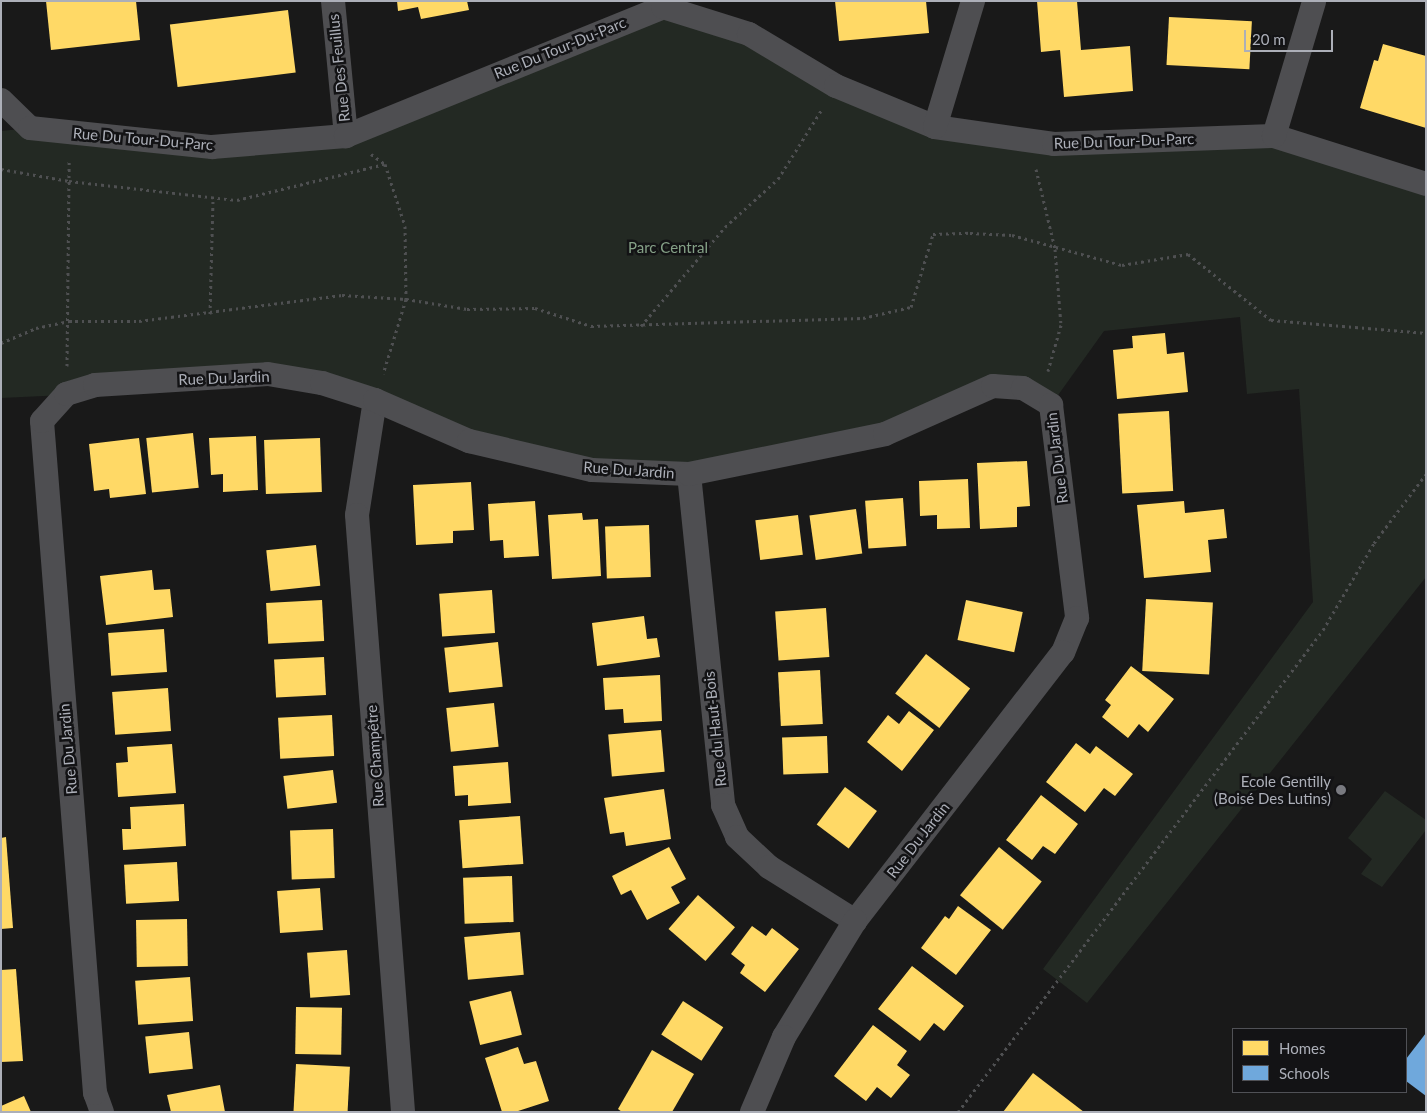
<!DOCTYPE html>
<html>
<head>
<meta charset="utf-8">
<style>
	body { margin:0 }
	#map { position:relative; width:1427px; height:1113px; overflow:hidden; background:#191919; font-family:Lato,sans-serif }
	div>[style] { position:absolute }
	.green>* { inset:0; background:#232923 }
	.homes>* { inset:0; background:#ffd966; transform-origin:0 0 }
	.schools>* { inset:0; background:#6fa8dc }
	.path>* { height:3px; margin-top:-1.5px; transform-origin:0; background:repeating-linear-gradient(90deg,#4f5052 0 2.5px,transparent 0 6.5px) }
	.street>* { height:24px; margin:-12px; padding:0 12px; transform-origin:12px; border-radius:12px; background:#4e4e51 }
	.dots>* { width:14px; height:14px; translate:-50% -50%; box-sizing:border-box; border:2px solid #131315; border-radius:50% }
	span { translate:-50% -50%; white-space:nowrap; text-align:center; line-height:1.15; -webkit-text-stroke:5px #131315; paint-order:stroke }
	.street-label { font-size:15px; color:#acafb8 }
	.park-label { font-size:15px; color:#85a187 }
	.poi-label { font-size:15px; color:#acafb8 }
	.right { translate:-100% -50%; text-align:right }
	.frame { position:absolute; inset:0; border:2px solid #acafb8; pointer-events:none }
	.legend { position:absolute; left:1232px; top:1028px; width:175px; height:65px; box-sizing:border-box; background:#131315; border:1px solid #505156; margin:0; padding:6px 9px; list-style:none; font-size:15px; color:#acafb8 }
	.legend li { display:flex; align-items:center; gap:10px; height:25px }
	.legend b { width:25px; border:1px solid #505156 }
	.scale { position:absolute; left:1244px; top:30px; width:89px; height:22px; box-sizing:border-box; border:2px solid #acafb8; border-top:0; padding-left:6px; font-size:15px; line-height:18px; white-space:nowrap; color:#acafb8; -webkit-text-stroke:4px #131315; paint-order:stroke }
</style>
</head>
<body>
<div id="map">
	<div class="green">
		<div style="clip-path:polygon(663px 7px,935px 127px,1054px 144px,1274px 136px,1426px 184px,1426px 577px,1087px 1003px,1043px 969px,1313px 602px,1299px 389px,1247px 394px,1240px 317px,1104px 331px,1051px 405px,1023px 388px,885px 434px,689px 474px,592px 470px,322px 383px,1px 398px,1px 131px,30px 128px,212px 147px,346px 136px)"></div>
		<div style="clip-path:polygon(1385px 791px,1426px 820px,1426px 830px,1382px 887px,1361px 874px,1372px 859px,1348px 838px)"></div>
	</div>
	<div class="homes">
		<div style="clip-path:polygon(46px 1px,136px 1px,140px 40px,51px 50px)"></div>
		<div style="clip-path:polygon(397px 1px,467px 1px,469px 10px,421px 19px,418px 7px,398px 11px)"></div>
		<div style="clip-path:polygon(835px 1px,926px 1px,929px 33px,839px 41px)"></div>
		<div style="clip-path:polygon(1037px 1px,1077px 1px,1081px 50px,1130px 46px,1133px 91px,1064px 97px,1060px 50px,1041px 52px)"></div>
		<div style="left:288px;top:10px;width:63px;height:119px;rotate:83deg"></div>
		<div style="left:1169px;top:17px;width:83px;height:48px;rotate:3deg"></div>
		<div style="clip-path:polygon(1383px 44px,1426px 56px,1426px 128px,1360px 108px,1374px 60px,1378px 61px)"></div>
		<div style="clip-path:polygon(1165px 333px,1167px 354px,1184px 352px,1188px 392px,1117px 399px,1113px 350px,1133px 348px,1132px 336px)"></div>
		<div style="left:1169px;top:411px;width:80px;height:51px;rotate:87deg"></div>
		<div style="left:193px;top:433px;width:55px;height:47px;rotate:84deg"></div>
		<div style="clip-path:polygon(256px 436px,258px 490px,223px 492px,223px 474px,211px 475px,209px 438px)"></div>
		<div style="clip-path:polygon(139px 438px,146px 494px,110px 498px,109px 489px,94px 491px,89px 444px)"></div>
		<div style="left:320px;top:438px;width:54px;height:56px;rotate:88deg"></div>
		<div style="clip-path:polygon(1027px 461px,1030px 506px,1017px 507px,1017px 527px,980px 529px,977px 463px)"></div>
		<div style="clip-path:polygon(968px 479px,970px 528px,937px 529px,937px 515px,920px 516px,919px 481px)"></div>
		<div style="clip-path:polygon(471px 482px,474px 530px,453px 531px,453px 543px,416px 545px,413px 485px)"></div>
		<div style="left:903px;top:498px;width:48px;height:38px;rotate:86deg"></div>
		<div style="clip-path:polygon(535px 501px,539px 556px,504px 558px,503px 540px,490px 541px,488px 504px)"></div>
		<div style="clip-path:polygon(1184px 501px,1185px 513px,1224px 509px,1227px 538px,1208px 540px,1211px 572px,1144px 578px,1137px 505px)"></div>
		<div style="left:856px;top:509px;width:45px;height:47px;rotate:82deg"></div>
		<div style="clip-path:polygon(582px 513px,583px 520px,598px 519px,601px 576px,552px 579px,548px 515px)"></div>
		<div style="left:798px;top:515px;width:40px;height:43px;rotate:83deg"></div>
		<div style="left:649px;top:525px;width:52px;height:44px;rotate:88deg"></div>
		<div style="left:316px;top:545px;width:41px;height:50px;rotate:84deg"></div>
		<div style="clip-path:polygon(152px 570px,154px 590px,170px 589px,173px 617px,106px 625px,100px 576px)"></div>
		<div style="left:492px;top:590px;width:43px;height:53px;rotate:86deg"></div>
		<div style="left:1146px;top:599px;width:67px;height:72px;rotate:3deg"></div>
		<div style="left:322px;top:600px;width:41px;height:56px;rotate:87deg"></div>
		<div style="left:966px;top:600px;width:58px;height:41px;rotate:12deg"></div>
		<div style="left:826px;top:608px;width:49px;height:51px;rotate:86deg"></div>
		<div style="clip-path:polygon(644px 616px,647px 639px,657px 638px,660px 657px,597px 666px,592px 623px)"></div>
		<div style="left:164px;top:629px;width:43px;height:56px;rotate:86deg"></div>
		<div style="left:498px;top:642px;width:45px;height:54px;rotate:84deg"></div>
		<div style="left:926px;top:654px;width:56px;height:50px;rotate:38deg"></div>
		<div style="left:324px;top:657px;width:38px;height:50px;rotate:87deg"></div>
		<div style="clip-path:polygon(1131px 666px,1174px 699px,1148px 732px,1139px 724px,1128px 738px,1102px 717px,1111px 705px,1105px 700px)"></div>
		<div style="left:820px;top:670px;width:54px;height:42px;rotate:87deg"></div>
		<div style="clip-path:polygon(660px 675px,662px 721px,624px 723px,623px 709px,605px 710px,603px 678px)"></div>
		<div style="left:168px;top:688px;width:43px;height:56px;rotate:86deg"></div>
		<div style="left:494px;top:703px;width:44px;height:48px;rotate:84deg"></div>
		<div style="clip-path:polygon(909px 711px,934px 730px,902px 771px,867px 742px,888px 715px,899px 724px)"></div>
		<div style="left:332px;top:715px;width:41px;height:54px;rotate:87deg"></div>
		<div style="left:661px;top:730px;width:42px;height:53px;rotate:85deg"></div>
		<div style="left:827px;top:736px;width:37px;height:45px;rotate:88deg"></div>
		<div style="clip-path:polygon(1076px 743px,1090px 754px,1096px 746px,1133px 774px,1115px 796px,1104px 788px,1085px 812px,1046px 782px)"></div>
		<div style="clip-path:polygon(172px 744px,176px 793px,118px 797px,116px 763px,128px 762px,127px 747px)"></div>
		<div style="clip-path:polygon(508px 762px,511px 803px,468px 806px,468px 795px,455px 796px,453px 766px)"></div>
		<div style="left:333px;top:770px;width:33px;height:50px;rotate:83deg"></div>
		<div style="left:845px;top:787px;width:40px;height:47px;rotate:37deg"></div>
		<div style="clip-path:polygon(664px 789px,671px 839px,626px 846px,624px 832px,610px 834px,604px 798px)"></div>
		<div style="clip-path:polygon(1041px 795px,1078px 824px,1055px 854px,1043px 846px,1032px 860px,1006px 840px)"></div>
		<div style="clip-path:polygon(184px 804px,186px 846px,123px 850px,122px 829px,131px 829px,130px 807px)"></div>
		<div style="left:520px;top:816px;width:48px;height:61px;rotate:86deg"></div>
		<div style="left:333px;top:829px;width:49px;height:43px;rotate:88deg"></div>
		<div style="clip-path:polygon(6px 837px,13px 928px,1px 929px,1px 838px)"></div>
		<div style="clip-path:polygon(669px 847px,686px 879px,671px 887px,680px 903px,647px 920px,631px 890px,621px 895px,612px 876px)"></div>
		<div style="left:999px;top:847px;width:55px;height:62px;rotate:39deg"></div>
		<div style="left:177px;top:862px;width:39px;height:53px;rotate:87deg"></div>
		<div style="left:512px;top:876px;width:46px;height:49px;rotate:88deg"></div>
		<div style="left:320px;top:888px;width:42px;height:43px;rotate:86deg"></div>
		<div style="left:698px;top:895px;width:49px;height:45px;rotate:41deg"></div>
		<div style="clip-path:polygon(958px 906px,991px 930px,956px 975px,921px 948px,945px 916px,949px 919px)"></div>
		<div style="left:187px;top:919px;width:47px;height:51px;rotate:89deg"></div>
		<div style="clip-path:polygon(752px 926px,766px 936px,772px 928px,799px 949px,765px 992px,740px 973px,745px 965px,731px 954px)"></div>
		<div style="left:520px;top:932px;width:43px;height:56px;rotate:85deg"></div>
		<div style="left:347px;top:950px;width:45px;height:40px;rotate:86deg"></div>
		<div style="clip-path:polygon(912px 966px,964px 1006px,944px 1031px,934px 1023px,920px 1041px,878px 1009px)"></div>
		<div style="clip-path:polygon(16px 969px,23px 1061px,1px 1062px,1px 970px)"></div>
		<div style="left:190px;top:977px;width:44px;height:55px;rotate:86deg"></div>
		<div style="left:511px;top:991px;width:45px;height:43px;rotate:76deg"></div>
		<div style="left:683px;top:1001px;width:48px;height:40px;rotate:33deg"></div>
		<div style="left:296px;top:1007px;width:46px;height:47px;rotate:1deg"></div>
		<div style="clip-path:polygon(873px 1025px,907px 1051px,897px 1065px,910px 1075px,891px 1098px,877px 1087px,866px 1101px,834px 1076px)"></div>
		<div style="left:189px;top:1032px;width:37px;height:44px;rotate:84deg"></div>
		<div style="clip-path:polygon(518px 1047px,524px 1064px,536px 1061px,549px 1101px,515px 1112px,502px 1112px,485px 1058px)"></div>
		<div style="clip-path:polygon(652px 1050px,694px 1074px,672px 1112px,622px 1112px,618px 1109px)"></div>
		<div style="left:296px;top:1064px;width:54px;height:48px;rotate:3deg"></div>
		<div style="clip-path:polygon(1033px 1073px,1084px 1112px,1003px 1112px)"></div>
		<div style="clip-path:polygon(220px 1085px,225px 1112px,171px 1112px,167px 1095px)"></div>
		<div style="clip-path:polygon(24px 1096px,31px 1112px,1px 1112px,1px 1106px)"></div>
	</div>
	<div class="schools">
		<div style="clip-path:polygon(1426px 1033px,1426px 1096px,1406px 1081px,1406px 1059px)"></div>
	</div>
	<div class="path">
		<div style="left:371px;top:154px;width:17px;rotate:36deg"></div>
		<div style="left:385px;top:164px;width:65px;rotate:72.1deg"></div>
		<div style="left:405px;top:226px;width:73px;rotate:89.2deg"></div>
		<div style="left:406px;top:299px;width:78px;rotate:107deg"></div>
		<div style="left:1px;top:169px;width:69px;rotate:10deg"></div>
		<div style="left:69px;top:181px;width:169px;rotate:6.5deg"></div>
		<div style="left:237px;top:200px;width:152px;rotate:-13.7deg"></div>
		<div style="left:1036px;top:169px;width:82px;rotate:76.6deg"></div>
		<div style="left:1055px;top:249px;width:76px;rotate:85.5deg"></div>
		<div style="left:1061px;top:325px;width:48px;rotate:105.8deg"></div>
		<div style="left:210px;top:314px;width:116px;rotate:-88.5deg"></div>
		<div style="left:641px;top:326px;width:130px;rotate:-49.7deg"></div>
		<div style="left:725px;top:227px;width:72px;rotate:-42.2deg"></div>
		<div style="left:778px;top:179px;width:83px;rotate:-57.8deg"></div>
		<div style="left:1px;top:343px;width:38px;rotate:-23deg"></div>
		<div style="left:36px;top:328px;width:34px;rotate:-12deg"></div>
		<div style="left:69px;top:321px;width:70px"></div>
		<div style="left:139px;top:321px;width:205px;rotate:-7.3deg"></div>
		<div style="left:342px;top:295px;width:64px;rotate:3.6deg"></div>
		<div style="left:406px;top:299px;width:62px;rotate:9.3deg"></div>
		<div style="left:467px;top:309px;width:68px;rotate:-0.8deg"></div>
		<div style="left:535px;top:308px;width:59px;rotate:17.8deg"></div>
		<div style="left:591px;top:326px;width:272px;rotate:-1.7deg"></div>
		<div style="left:863px;top:318px;width:49px;rotate:-12.9deg"></div>
		<div style="left:911px;top:307px;width:76px;rotate:-73.2deg"></div>
		<div style="left:933px;top:234px;width:37px;rotate:-2deg"></div>
		<div style="left:970px;top:233px;width:42px;rotate:2.7deg"></div>
		<div style="left:1012px;top:235px;width:114px;rotate:15.3deg"></div>
		<div style="left:1122px;top:265px;width:67px;rotate:-9.5deg"></div>
		<div style="left:1188px;top:254px;width:106px;rotate:38.5deg"></div>
		<div style="left:1271px;top:320px;width:156px;rotate:4.8deg"></div>
		<div style="left:67px;top:366px;width:206px;rotate:-89.4deg"></div>
		<div style="left:958px;top:1112px;width:605px;rotate:-52.86deg"></div>
		<div style="left:1323px;top:630px;width:101px;rotate:-59.6deg"></div>
		<div style="left:1374px;top:543px;width:86px;rotate:-53deg"></div>
	</div>
	<div class="street">
		<div style="left:333px;top:1px;width:136px;rotate:84.5deg"></div>
		<div style="left:1px;top:100px;width:40px;rotate:44deg"></div>
		<div style="left:30px;top:128px;width:183px;rotate:6deg"></div>
		<div style="left:212px;top:147px;width:134px;rotate:-4.7deg"></div>
		<div style="left:346px;top:136px;width:342px;rotate:-22.1deg"></div>
		<div style="left:663px;top:7px;width:90px;rotate:17.4deg"></div>
		<div style="left:749px;top:34px;width:101px;rotate:30.9deg"></div>
		<div style="left:836px;top:86px;width:107px;rotate:22.5deg"></div>
		<div style="left:935px;top:127px;width:120px;rotate:8.1deg"></div>
		<div style="left:1054px;top:144px;width:220px;rotate:-2.1deg"></div>
		<div style="left:1274px;top:136px;width:159px;rotate:17.5deg"></div>
		<div style="left:935px;top:127px;width:132px;rotate:-73.2deg"></div>
		<div style="left:1274px;top:136px;width:140px;rotate:-73.4deg"></div>
		<div style="left:375px;top:400px;width:116px;rotate:98.9deg"></div>
		<div style="left:357px;top:515px;width:599px;rotate:85.59deg"></div>
		<div style="left:689px;top:474px;width:333px;rotate:84.1deg"></div>
		<div style="left:723px;top:805px;width:35px;rotate:66deg"></div>
		<div style="left:737px;top:837px;width:44px;rotate:43.2deg"></div>
		<div style="left:769px;top:867px;width:102px;rotate:32.1deg"></div>
		<div style="left:102px;top:1112px;width:20px;rotate:-110deg"></div>
		<div style="left:95px;top:1093px;width:674px;rotate:-94.51deg"></div>
		<div style="left:42px;top:421px;width:36px;rotate:-48deg"></div>
		<div style="left:66px;top:394px;width:30px;rotate:-17deg"></div>
		<div style="left:95px;top:385px;width:173px;rotate:-3.6deg"></div>
		<div style="left:268px;top:374px;width:55px;rotate:9.5deg"></div>
		<div style="left:322px;top:383px;width:56px;rotate:17.8deg"></div>
		<div style="left:375px;top:400px;width:103px;rotate:23.6deg"></div>
		<div style="left:469px;top:441px;width:126px;rotate:13.3deg"></div>
		<div style="left:592px;top:470px;width:97px;rotate:2.4deg"></div>
		<div style="left:689px;top:474px;width:200px;rotate:-11.5deg"></div>
		<div style="left:885px;top:434px;width:118px;rotate:-24deg"></div>
		<div style="left:993px;top:386px;width:30px;rotate:4deg"></div>
		<div style="left:1023px;top:388px;width:33px;rotate:31deg"></div>
		<div style="left:1051px;top:405px;width:215px;rotate:83deg"></div>
		<div style="left:1077px;top:618px;width:37px;rotate:112deg"></div>
		<div style="left:1063px;top:652px;width:340px;rotate:127.7deg"></div>
		<div style="left:855px;top:921px;width:136px;rotate:121.5deg"></div>
		<div style="left:784px;top:1037px;width:82px;rotate:113.1deg"></div>
	</div>
	<div class="dots">
		<div style="left:1341px;top:790px;background:#797a80"></div>
	</div>
	<div class="street-label">
		<span style="left:560px;top:48px;rotate:-22deg">Rue Du Tour-Du-Parc</span>
		<span style="left:339px;top:68px;rotate:-96deg">Rue Des Feuillus</span>
		<span style="left:143px;top:139px;rotate:5deg">Rue Du Tour-Du-Parc</span>
		<span style="left:1124px;top:141px;rotate:-2deg">Rue Du Tour-Du-Parc</span>
		<span style="left:224px;top:378px;rotate:-2deg">Rue Du Jardin</span>
		<span style="left:1057px;top:458px;rotate:-97deg">Rue Du Jardin</span>
		<span style="left:629px;top:470px;rotate:4deg">Rue Du Jardin</span>
		<span style="left:715px;top:729px;rotate:-96deg">Rue du Haut-Bois</span>
		<span style="left:68px;top:749px;rotate:-95deg">Rue Du Jardin</span>
		<span style="left:375px;top:756px;rotate:-94deg">Rue Champêtre</span>
		<span style="left:918px;top:840px;rotate:-52deg">Rue Du Jardin</span>
	</div>
	<div class="park-label">
		<span style="left:668px;top:248px">Parc Central</span>
	</div>
	<div class="poi-label">
		<span class="right" style="left:1331px;top:790px">Ecole Gentilly<br>(Boisé Des Lutins)</span>
	</div>
	<div class="frame"></div>
	<ul class="legend">
	<li><b style="height:14px;background:#ffd966"></b>Homes</li>
	<li><b style="height:14px;background:#6fa8dc"></b>Schools</li>
	</ul>
	<div class="scale">20 m</div>
</div>
</body>
</html>
